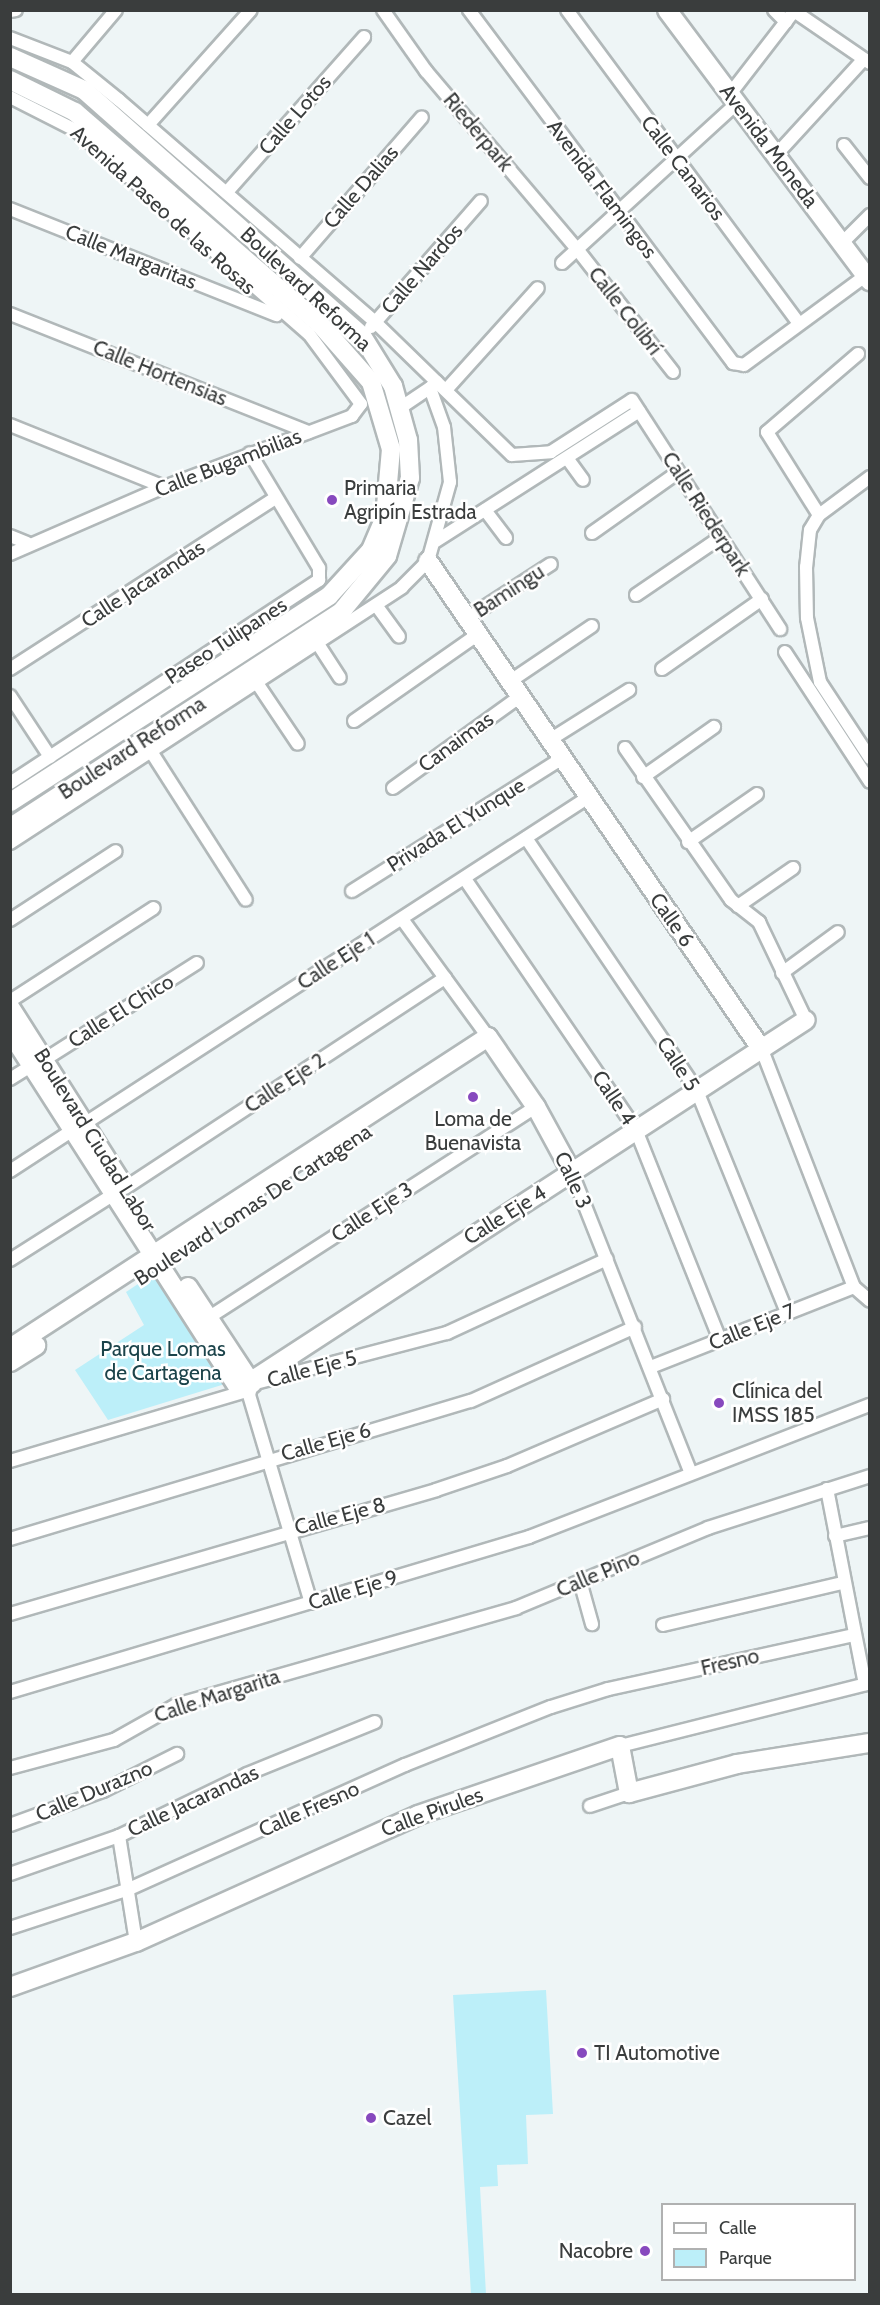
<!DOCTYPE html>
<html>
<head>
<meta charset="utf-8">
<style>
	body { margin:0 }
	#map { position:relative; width:880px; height:2305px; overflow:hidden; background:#eef5f6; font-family:Cabin,sans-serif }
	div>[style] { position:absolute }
	.green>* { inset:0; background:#bceff9 }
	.roads { filter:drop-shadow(2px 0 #b1b8b9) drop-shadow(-2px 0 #b1b8b9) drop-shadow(0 2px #b1b8b9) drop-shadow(0 -2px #b1b8b9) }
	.street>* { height:12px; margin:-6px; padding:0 6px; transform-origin:6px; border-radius:6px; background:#fff }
	.secondary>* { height:18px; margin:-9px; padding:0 9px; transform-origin:9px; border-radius:9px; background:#fff }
	.dots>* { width:16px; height:16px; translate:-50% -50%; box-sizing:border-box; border:3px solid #fff; border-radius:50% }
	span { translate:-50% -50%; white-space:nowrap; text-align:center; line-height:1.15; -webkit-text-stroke:5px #fff; paint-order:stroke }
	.street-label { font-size:21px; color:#3a3d3d }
	.poi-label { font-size:21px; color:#3a3d3d }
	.left { translate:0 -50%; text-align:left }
	.right { translate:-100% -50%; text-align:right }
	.park-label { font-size:21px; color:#1b434a }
	.frame { position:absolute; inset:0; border:12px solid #3a3d3d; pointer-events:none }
	.legend { position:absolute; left:661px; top:2203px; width:195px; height:78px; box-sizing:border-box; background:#fff; border:2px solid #b0b1b1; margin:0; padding:8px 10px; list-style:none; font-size:18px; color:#3a3d3d }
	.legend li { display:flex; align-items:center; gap:12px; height:30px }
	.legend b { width:30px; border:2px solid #b0b1b1 }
</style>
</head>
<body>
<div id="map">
	<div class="green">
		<div style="clip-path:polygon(156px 1272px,225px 1384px,108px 1420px,75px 1370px,144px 1325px,126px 1292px)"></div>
		<div style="clip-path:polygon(546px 1990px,553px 2114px,526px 2115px,528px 2164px,497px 2165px,498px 2186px,480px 2187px,486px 2294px,471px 2294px,453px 1995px)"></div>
	</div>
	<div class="roads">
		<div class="street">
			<div style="left:383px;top:10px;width:75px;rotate:54.8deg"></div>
			<div style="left:426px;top:71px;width:233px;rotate:49.7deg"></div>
			<div style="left:577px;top:249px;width:156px;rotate:52deg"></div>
			<div style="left:469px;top:10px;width:441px;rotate:53.2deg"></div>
			<div style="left:733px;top:363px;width:11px;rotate:10deg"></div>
			<div style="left:744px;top:365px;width:150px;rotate:-36.3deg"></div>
			<div style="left:567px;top:10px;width:390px;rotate:53.5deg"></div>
			<div style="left:774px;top:10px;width:17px;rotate:45deg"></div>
			<div style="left:10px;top:11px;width:6px;rotate:-9deg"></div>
			<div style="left:794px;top:11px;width:92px;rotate:34.4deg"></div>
			<div style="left:10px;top:38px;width:66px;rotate:21.2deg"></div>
			<div style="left:72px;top:62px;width:60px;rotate:39deg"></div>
			<div style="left:119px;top:100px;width:339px;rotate:40.9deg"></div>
			<div style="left:375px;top:322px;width:191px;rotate:44.2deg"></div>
			<div style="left:512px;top:455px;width:39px;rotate:-4deg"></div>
			<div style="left:551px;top:452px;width:96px;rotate:-32.7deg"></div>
			<div style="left:632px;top:400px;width:273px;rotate:57.1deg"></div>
			<div style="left:72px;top:62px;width:68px;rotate:-49.8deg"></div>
			<div style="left:730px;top:94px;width:106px;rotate:-52.3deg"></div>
			<div style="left:10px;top:97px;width:75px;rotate:26.9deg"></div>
			<div style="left:77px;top:131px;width:308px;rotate:41.2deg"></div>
			<div style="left:309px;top:334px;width:87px;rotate:53.4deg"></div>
			<div style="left:361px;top:404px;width:15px;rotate:127deg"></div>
			<div style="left:352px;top:416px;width:201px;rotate:159.3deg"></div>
			<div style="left:164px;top:487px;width:168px;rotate:156.5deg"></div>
			<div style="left:148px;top:125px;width:154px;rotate:-48.2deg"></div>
			<div style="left:844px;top:145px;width:42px;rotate:51.8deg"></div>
			<div style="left:776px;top:155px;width:130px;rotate:-47.5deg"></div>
			<div style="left:227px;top:192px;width:207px;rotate:-48.5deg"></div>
			<div style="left:10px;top:209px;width:287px;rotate:21.7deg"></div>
			<div style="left:842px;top:243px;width:40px;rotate:-45deg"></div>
			<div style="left:300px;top:258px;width:186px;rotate:-49.1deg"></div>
			<div style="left:562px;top:263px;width:237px;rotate:-42.4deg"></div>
			<div style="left:10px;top:314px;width:321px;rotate:21.6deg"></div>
			<div style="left:371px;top:327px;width:167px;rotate:-48.9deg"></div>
			<div style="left:446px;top:390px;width:137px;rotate:-48deg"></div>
			<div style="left:400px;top:408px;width:36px;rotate:-34deg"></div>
			<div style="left:10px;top:425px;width:166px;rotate:21.9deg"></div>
			<div style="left:567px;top:458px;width:27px;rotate:54deg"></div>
			<div style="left:870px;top:477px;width:64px;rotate:143.3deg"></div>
			<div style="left:819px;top:515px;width:17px;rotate:121deg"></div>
			<div style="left:810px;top:530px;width:37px;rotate:96deg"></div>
			<div style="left:806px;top:567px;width:51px;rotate:88.9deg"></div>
			<div style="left:807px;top:618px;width:65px;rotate:78.5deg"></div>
			<div style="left:820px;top:682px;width:91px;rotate:56.7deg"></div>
			<div style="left:485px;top:510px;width:35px;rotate:53deg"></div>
			<div style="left:819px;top:515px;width:98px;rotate:-122.1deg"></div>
			<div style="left:767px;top:432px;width:120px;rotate:-40.6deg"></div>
			<div style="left:592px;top:533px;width:105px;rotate:-35.3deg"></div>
			<div style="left:10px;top:536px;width:18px;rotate:22deg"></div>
			<div style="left:436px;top:541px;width:241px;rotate:-32.6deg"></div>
			<div style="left:636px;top:595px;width:103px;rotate:-34.3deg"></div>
			<div style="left:376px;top:605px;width:39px;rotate:54deg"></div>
			<div style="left:466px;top:619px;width:101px;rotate:-32.9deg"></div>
			<div style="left:318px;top:644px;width:40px;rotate:57.1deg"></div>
			<div style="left:785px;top:652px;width:155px;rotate:56.8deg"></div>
			<div style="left:10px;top:669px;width:315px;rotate:-32.8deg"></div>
			<div style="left:662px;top:669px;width:122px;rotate:-35deg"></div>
			<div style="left:509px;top:682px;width:100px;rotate:-34deg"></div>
			<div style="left:257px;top:683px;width:73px;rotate:56.1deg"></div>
			<div style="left:10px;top:696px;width:73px;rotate:56.7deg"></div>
			<div style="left:354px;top:721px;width:150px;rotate:-35deg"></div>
			<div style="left:548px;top:741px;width:96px;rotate:-32.2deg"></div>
			<div style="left:625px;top:748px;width:185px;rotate:55.1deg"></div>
			<div style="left:731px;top:900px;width:36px;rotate:38deg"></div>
			<div style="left:759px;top:922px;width:109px;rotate:64.4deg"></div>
			<div style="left:152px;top:753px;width:174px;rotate:57.4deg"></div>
			<div style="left:643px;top:777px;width:87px;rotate:-35.2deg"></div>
			<div style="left:10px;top:783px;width:370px;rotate:-33.3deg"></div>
			<div style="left:319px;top:580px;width:12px;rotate:-90deg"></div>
			<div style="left:319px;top:568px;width:134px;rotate:-121deg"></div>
			<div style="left:393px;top:788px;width:155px;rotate:-35.8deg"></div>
			<div style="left:526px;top:838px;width:305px;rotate:55.9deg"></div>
			<div style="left:697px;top:1091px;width:240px;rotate:67.9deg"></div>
			<div style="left:688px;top:842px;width:84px;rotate:-34.8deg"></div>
			<div style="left:10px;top:843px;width:468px;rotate:-33.1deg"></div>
			<div style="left:402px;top:587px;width:37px;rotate:-45deg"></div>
			<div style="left:428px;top:561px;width:82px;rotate:-74.4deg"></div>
			<div style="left:450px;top:482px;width:55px;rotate:-96.2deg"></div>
			<div style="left:444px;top:427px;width:41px;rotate:-109.7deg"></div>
			<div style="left:430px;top:388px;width:9px;rotate:-41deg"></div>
			<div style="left:465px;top:879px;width:304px;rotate:55.7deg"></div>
			<div style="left:636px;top:1130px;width:226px;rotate:68.2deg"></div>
			<div style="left:352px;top:891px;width:247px;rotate:-32.3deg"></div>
			<div style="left:738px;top:906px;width:67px;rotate:-34.6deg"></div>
			<div style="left:402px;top:919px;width:146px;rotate:53.9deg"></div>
			<div style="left:10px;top:920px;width:126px;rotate:-33.1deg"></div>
			<div style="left:782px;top:973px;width:69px;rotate:-36.2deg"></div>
			<div style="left:10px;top:1001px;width:171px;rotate:-32.9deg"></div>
			<div style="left:762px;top:1050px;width:254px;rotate:68.8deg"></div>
			<div style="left:854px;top:1287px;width:21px;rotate:41deg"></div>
			<div style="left:44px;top:1060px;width:181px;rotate:-32.4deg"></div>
			<div style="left:10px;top:1079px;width:26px;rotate:-32deg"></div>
			<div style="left:84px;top:1124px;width:599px;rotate:-32.95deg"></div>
			<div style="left:10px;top:1171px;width:75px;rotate:-33.1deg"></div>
			<div style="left:572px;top:1173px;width:321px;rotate:68.4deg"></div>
			<div style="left:125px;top:1188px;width:383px;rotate:-33.3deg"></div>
			<div style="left:10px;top:1260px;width:123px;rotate:-32.4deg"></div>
			<div style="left:208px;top:1318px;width:390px;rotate:-32.8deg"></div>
			<div style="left:651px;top:1367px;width:218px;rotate:-21.5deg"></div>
			<div style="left:10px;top:1461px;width:243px;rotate:-16.5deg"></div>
			<div style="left:827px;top:1489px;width:199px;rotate:79deg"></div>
			<div style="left:835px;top:1536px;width:36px;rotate:-13deg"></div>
			<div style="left:10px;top:1539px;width:481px;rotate:-16.7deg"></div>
			<div style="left:471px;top:1401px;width:180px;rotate:-24.3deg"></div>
			<div style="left:580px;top:1581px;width:45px;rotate:74.4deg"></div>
			<div style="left:311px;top:1603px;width:217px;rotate:-106.6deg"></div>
			<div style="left:249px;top:1395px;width:11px;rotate:-75deg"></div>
			<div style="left:252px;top:1384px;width:202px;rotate:-14.7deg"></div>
			<div style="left:447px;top:1333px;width:176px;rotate:-24.8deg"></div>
			<div style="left:10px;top:1614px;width:444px;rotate:-16.2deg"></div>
			<div style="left:436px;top:1490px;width:75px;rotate:-18.7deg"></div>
			<div style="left:507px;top:1466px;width:170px;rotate:-23.2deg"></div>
			<div style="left:663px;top:1625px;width:184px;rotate:-13.2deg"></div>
			<div style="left:10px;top:1692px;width:542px;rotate:-16.63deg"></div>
			<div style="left:529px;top:1537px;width:366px;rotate:-21.2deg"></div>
			<div style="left:620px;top:1746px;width:258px;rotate:-14.1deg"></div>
			<div style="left:10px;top:1768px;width:108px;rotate:-15.1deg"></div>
			<div style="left:114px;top:1740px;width:71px;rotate:-29.4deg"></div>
			<div style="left:176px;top:1705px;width:354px;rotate:-15.9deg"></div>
			<div style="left:516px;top:1608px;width:208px;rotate:-22.6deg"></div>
			<div style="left:708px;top:1528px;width:170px;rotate:-17.8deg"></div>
			<div style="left:590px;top:1806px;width:41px;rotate:-18.4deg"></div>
			<div style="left:10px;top:1825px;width:99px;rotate:-20.1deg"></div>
			<div style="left:103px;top:1791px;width:83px;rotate:-26.6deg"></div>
			<div style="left:119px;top:1836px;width:107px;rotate:80.9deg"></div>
			<div style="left:10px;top:1874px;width:115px;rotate:-19.2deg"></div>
			<div style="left:119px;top:1836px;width:142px;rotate:-25.8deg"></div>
			<div style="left:247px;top:1774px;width:138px;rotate:-22.1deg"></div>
			<div style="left:10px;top:1928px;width:125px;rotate:-18.1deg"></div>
			<div style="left:129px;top:1889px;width:303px;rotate:-24.2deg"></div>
			<div style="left:405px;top:1765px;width:157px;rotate:-21.7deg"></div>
			<div style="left:551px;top:1707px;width:60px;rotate:-17.5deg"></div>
			<div style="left:608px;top:1689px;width:251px;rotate:-12.4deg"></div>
		</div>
		<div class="secondary">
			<div style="left:667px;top:10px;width:339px;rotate:53.2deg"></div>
			<div style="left:10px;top:57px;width:81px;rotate:24deg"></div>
			<div style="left:84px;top:90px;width:371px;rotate:41.5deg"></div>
			<div style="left:362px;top:336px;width:59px;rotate:58.2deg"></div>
			<div style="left:393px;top:386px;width:56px;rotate:74.5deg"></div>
			<div style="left:408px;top:440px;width:38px;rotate:87deg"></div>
			<div style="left:410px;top:478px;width:81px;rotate:106.4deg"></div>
			<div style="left:387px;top:556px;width:72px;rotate:129.4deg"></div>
			<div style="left:341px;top:612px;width:395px;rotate:146.9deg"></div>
			<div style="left:10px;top:80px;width:72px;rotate:26.2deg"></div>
			<div style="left:75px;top:112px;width:323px;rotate:40.9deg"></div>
			<div style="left:319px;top:323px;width:79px;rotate:48.6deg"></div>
			<div style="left:371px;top:382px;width:70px;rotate:73.4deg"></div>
			<div style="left:391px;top:449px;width:68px;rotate:95deg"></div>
			<div style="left:385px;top:517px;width:36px;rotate:113deg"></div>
			<div style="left:371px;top:550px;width:62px;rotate:132.4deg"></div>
			<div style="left:329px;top:596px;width:380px;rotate:147.1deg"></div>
			<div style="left:428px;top:561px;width:592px;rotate:55.67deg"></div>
			<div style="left:10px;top:1007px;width:205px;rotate:57.6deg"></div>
			<div style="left:10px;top:1032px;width:424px;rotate:57.3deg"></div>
			<div style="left:239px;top:1389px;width:676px;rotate:-33.06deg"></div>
			<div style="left:188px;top:1287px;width:116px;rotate:56.6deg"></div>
			<div style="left:10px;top:1348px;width:570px;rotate:-33.05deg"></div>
			<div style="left:488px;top:1037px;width:85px;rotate:55.6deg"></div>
			<div style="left:536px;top:1107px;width:75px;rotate:61.4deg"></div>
			<div style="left:10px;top:1362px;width:31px;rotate:-32deg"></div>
			<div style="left:10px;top:1987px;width:134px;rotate:-19.7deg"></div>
			<div style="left:136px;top:1942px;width:309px;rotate:-24.2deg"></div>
			<div style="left:418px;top:1815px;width:213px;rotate:-18.9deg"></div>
			<div style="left:620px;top:1746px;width:48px;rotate:79.2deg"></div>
			<div style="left:629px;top:1793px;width:112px;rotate:-15deg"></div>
			<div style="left:737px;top:1764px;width:135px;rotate:-9deg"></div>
		</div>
	</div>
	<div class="dots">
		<div style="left:332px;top:500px;background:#8749be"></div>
		<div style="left:473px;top:1097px;background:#8749be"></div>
		<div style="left:719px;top:1403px;background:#8749be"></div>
		<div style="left:582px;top:2053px;background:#8749be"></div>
		<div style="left:371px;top:2118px;background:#8749be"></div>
		<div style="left:645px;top:2251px;background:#8749be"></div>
	</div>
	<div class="street-label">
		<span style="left:295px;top:115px;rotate:-49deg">Calle Lotos</span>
		<span style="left:478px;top:132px;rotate:50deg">Riederpark</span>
		<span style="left:769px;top:146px;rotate:53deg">Avenida Moneda</span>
		<span style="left:683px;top:168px;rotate:53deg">Calle Canarios</span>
		<span style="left:361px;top:187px;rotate:-49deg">Calle Dalias</span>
		<span style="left:602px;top:189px;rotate:53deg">Avenida Flamingos</span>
		<span style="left:163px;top:210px;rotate:42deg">Avenida Paseo de las Rosas</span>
		<span style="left:131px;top:257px;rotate:22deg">Calle Margaritas</span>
		<span style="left:422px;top:269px;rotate:-49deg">Calle Nardos</span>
		<span style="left:306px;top:289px;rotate:43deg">Boulevard Reforma</span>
		<span style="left:625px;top:311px;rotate:52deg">Calle Colibrí</span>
		<span style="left:160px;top:373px;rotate:22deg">Calle Hortensias</span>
		<span style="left:228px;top:463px;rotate:-21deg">Calle Bugambilias</span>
		<span style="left:706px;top:514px;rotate:57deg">Calle Riederpark</span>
		<span style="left:143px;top:584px;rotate:-33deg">Calle Jacarandas</span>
		<span style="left:509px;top:591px;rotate:-33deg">Bamingu</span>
		<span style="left:226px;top:641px;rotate:-33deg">Paseo Tulipanes</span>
		<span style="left:456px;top:742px;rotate:-36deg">Canaimas</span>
		<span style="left:132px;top:748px;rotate:-33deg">Boulevard Reforma</span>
		<span style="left:456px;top:825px;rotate:-32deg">Privada El Yunque</span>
		<span style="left:672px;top:920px;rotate:55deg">Calle 6</span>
		<span style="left:336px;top:961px;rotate:-33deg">Calle Eje 1</span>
		<span style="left:121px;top:1011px;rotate:-32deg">Calle El Chico</span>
		<span style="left:678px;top:1064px;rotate:57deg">Calle 5</span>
		<span style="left:285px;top:1083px;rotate:-33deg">Calle Eje 2</span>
		<span style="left:614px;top:1098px;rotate:56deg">Calle 4</span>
		<span style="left:95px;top:1140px;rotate:58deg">Boulevard Ciudad Labor</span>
		<span style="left:573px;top:1180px;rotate:65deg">Calle 3</span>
		<span style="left:253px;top:1205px;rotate:-33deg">Boulevard Lomas De Cartagena</span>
		<span style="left:372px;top:1212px;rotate:-33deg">Calle Eje 3</span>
		<span style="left:505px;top:1215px;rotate:-32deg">Calle Eje 4</span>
		<span style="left:752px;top:1327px;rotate:-22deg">Calle Eje 7</span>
		<span style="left:312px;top:1369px;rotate:-15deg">Calle Eje 5</span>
		<span style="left:326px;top:1442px;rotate:-16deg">Calle Eje 6</span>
		<span style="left:340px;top:1516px;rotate:-15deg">Calle Eje 8</span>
		<span style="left:598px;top:1574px;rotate:-23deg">Calle Pino</span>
		<span style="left:353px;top:1590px;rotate:-17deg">Calle Eje 9</span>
		<span style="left:730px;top:1662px;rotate:-13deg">Fresno</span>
		<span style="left:217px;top:1696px;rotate:-18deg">Calle Margarita</span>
		<span style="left:94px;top:1791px;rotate:-23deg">Calle Durazno</span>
		<span style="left:193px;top:1801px;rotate:-25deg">Calle Jacarandas</span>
		<span style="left:309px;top:1809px;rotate:-24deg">Calle Fresno</span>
		<span style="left:432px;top:1812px;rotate:-20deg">Calle Pirules</span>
	</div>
	<div class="poi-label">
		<span class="left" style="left:344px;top:500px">Primaria<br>Agripín Estrada</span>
		<span style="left:473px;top:1131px">Loma de<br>Buenavista</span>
		<span class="left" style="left:732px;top:1403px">Clínica del<br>IMSS 185</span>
		<span class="left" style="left:594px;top:2053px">TI Automotive</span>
		<span class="left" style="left:383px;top:2118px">Cazel</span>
		<span class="right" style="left:633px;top:2251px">Nacobre</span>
	</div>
	<div class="park-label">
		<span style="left:163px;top:1361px">Parque Lomas<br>de Cartagena</span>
	</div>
	<div class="frame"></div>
	<ul class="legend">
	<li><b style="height:8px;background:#fff"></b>Calle</li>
	<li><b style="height:16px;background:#bceff9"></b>Parque</li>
	</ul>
</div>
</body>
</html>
